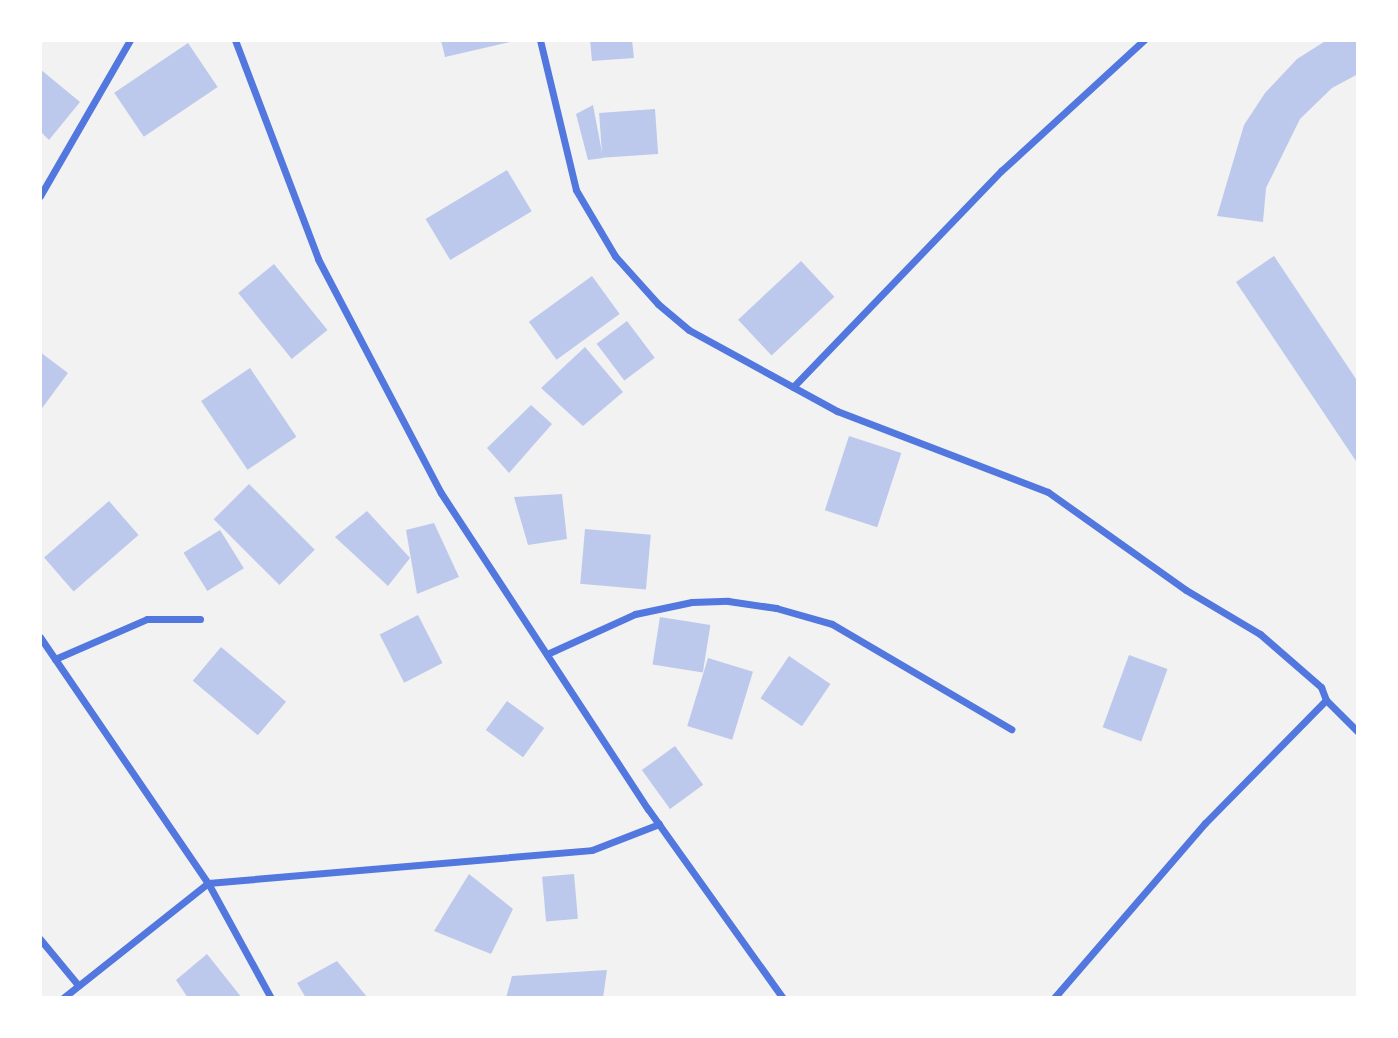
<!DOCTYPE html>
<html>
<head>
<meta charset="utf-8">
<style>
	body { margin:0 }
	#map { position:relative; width:1398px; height:1038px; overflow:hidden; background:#f2f2f2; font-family:Mulish,sans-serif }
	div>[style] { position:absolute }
	.building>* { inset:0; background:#bdc9ec; transform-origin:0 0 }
	.minor>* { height:7px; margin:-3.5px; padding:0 3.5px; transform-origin:3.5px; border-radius:3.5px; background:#5277de }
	span { translate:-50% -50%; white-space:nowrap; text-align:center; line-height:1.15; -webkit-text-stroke:6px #fff; paint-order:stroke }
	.frame { position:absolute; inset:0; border:42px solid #fff; pointer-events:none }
</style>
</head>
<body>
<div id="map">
	<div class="building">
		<div style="clip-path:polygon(441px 40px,514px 40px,514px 41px,445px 57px)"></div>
		<div style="clip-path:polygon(590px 40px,632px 40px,634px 58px,592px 61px)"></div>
		<div style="clip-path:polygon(1327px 40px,1358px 40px,1358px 74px,1332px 88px,1300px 119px,1266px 188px,1263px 222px,1217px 216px,1244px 125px,1265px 93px,1297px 59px)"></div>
		<div style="left:188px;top:43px;width:53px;height:89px;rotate:56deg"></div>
		<div style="clip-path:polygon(40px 69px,80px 102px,49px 140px,40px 131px)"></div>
		<div style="clip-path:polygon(593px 105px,603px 158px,588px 160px,576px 114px)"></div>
		<div style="left:655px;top:109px;width:45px;height:56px;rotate:86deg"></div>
		<div style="left:507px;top:170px;width:48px;height:95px;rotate:59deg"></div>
		<div style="clip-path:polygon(1274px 256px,1358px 382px,1358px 464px,1236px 282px)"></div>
		<div style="left:801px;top:261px;width:49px;height:86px;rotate:47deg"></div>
		<div style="left:274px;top:264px;width:85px;height:46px;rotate:51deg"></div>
		<div style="left:592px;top:276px;width:47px;height:78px;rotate:54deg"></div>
		<div style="left:627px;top:321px;width:46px;height:38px;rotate:53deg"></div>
		<div style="clip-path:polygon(585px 347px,623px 392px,583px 426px,541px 388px)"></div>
		<div style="clip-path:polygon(40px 352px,68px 373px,40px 411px)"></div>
		<div style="left:250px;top:368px;width:83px;height:59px;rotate:56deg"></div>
		<div style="clip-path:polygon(531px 405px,552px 424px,509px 473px,487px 448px)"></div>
		<div style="left:849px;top:436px;width:55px;height:78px;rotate:18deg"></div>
		<div style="left:249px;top:484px;width:93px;height:50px;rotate:45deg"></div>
		<div style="clip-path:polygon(562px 494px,567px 539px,528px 545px,514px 497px)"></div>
		<div style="left:109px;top:501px;width:45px;height:86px;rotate:49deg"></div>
		<div style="clip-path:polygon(367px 511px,410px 558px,388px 586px,335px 537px)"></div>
		<div style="clip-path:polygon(434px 523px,459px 577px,417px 594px,406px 530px)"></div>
		<div style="left:585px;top:529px;width:66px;height:55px;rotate:5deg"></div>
		<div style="left:220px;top:530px;width:45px;height:43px;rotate:58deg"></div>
		<div style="left:418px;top:615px;width:54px;height:43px;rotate:63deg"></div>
		<div style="left:660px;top:617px;width:51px;height:48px;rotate:9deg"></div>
		<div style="left:221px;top:647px;width:85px;height:44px;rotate:40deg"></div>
		<div style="left:1129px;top:655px;width:41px;height:77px;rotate:20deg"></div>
		<div style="left:789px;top:656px;width:50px;height:51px;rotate:34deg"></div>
		<div style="left:708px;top:658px;width:47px;height:71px;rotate:17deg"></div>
		<div style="left:507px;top:701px;width:46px;height:36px;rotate:36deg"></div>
		<div style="left:675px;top:746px;width:48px;height:41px;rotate:54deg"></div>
		<div style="clip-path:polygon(469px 874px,513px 909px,491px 954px,434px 931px)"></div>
		<div style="left:574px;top:874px;width:45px;height:32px;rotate:85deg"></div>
		<div style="clip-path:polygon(207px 954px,242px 998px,188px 998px,176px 980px)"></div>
		<div style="clip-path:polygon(337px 961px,368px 998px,306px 998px,297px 983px)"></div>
		<div style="clip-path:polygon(607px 970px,603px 998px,506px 998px,512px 976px)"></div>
	</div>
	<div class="minor">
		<div style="left:235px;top:40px;width:234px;rotate:69.2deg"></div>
		<div style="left:318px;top:259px;width:264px;rotate:62.3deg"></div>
		<div style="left:441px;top:493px;width:378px;rotate:56.8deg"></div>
		<div style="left:648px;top:809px;width:232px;rotate:54.5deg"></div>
		<div style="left:540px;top:40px;width:154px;rotate:76.5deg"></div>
		<div style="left:576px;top:190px;width:77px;rotate:59.4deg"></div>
		<div style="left:615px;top:256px;width:64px;rotate:48.1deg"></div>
		<div style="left:658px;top:304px;width:40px;rotate:40deg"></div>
		<div style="left:689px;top:330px;width:169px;rotate:28.7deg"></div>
		<div style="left:837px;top:411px;width:226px;rotate:21deg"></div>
		<div style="left:1048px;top:492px;width:169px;rotate:35.4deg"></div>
		<div style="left:1186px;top:590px;width:86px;rotate:30.7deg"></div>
		<div style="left:1260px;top:634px;width:81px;rotate:41deg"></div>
		<div style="left:1321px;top:687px;width:14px;rotate:69deg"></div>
		<div style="left:1326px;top:700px;width:173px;rotate:134.5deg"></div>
		<div style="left:1205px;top:823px;width:231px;rotate:130.8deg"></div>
		<div style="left:40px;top:196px;width:180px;rotate:-60deg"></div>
		<div style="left:793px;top:387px;width:300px;rotate:-46.1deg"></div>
		<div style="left:1001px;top:171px;width:194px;rotate:-42.5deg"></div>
		<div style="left:40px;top:637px;width:298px;rotate:55.7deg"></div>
		<div style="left:208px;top:883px;width:131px;rotate:61.3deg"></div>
		<div style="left:547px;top:654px;width:97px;rotate:-24.4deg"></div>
		<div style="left:635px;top:614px;width:58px;rotate:-11.9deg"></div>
		<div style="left:692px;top:602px;width:36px;rotate:-2deg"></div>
		<div style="left:728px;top:601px;width:49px;rotate:8.3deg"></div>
		<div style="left:776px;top:608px;width:58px;rotate:15.9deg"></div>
		<div style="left:832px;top:624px;width:208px;rotate:30.4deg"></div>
		<div style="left:55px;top:659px;width:100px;rotate:-23.5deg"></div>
		<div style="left:147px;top:619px;width:53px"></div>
		<div style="left:1326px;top:700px;width:45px;rotate:45deg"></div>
		<div style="left:40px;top:939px;width:60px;rotate:50.4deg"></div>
		<div style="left:63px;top:998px;width:185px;rotate:-38.4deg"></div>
		<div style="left:208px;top:883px;width:385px;rotate:-4.9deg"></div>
		<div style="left:592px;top:850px;width:72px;rotate:-21.2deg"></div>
	</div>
	<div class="frame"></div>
</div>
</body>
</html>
